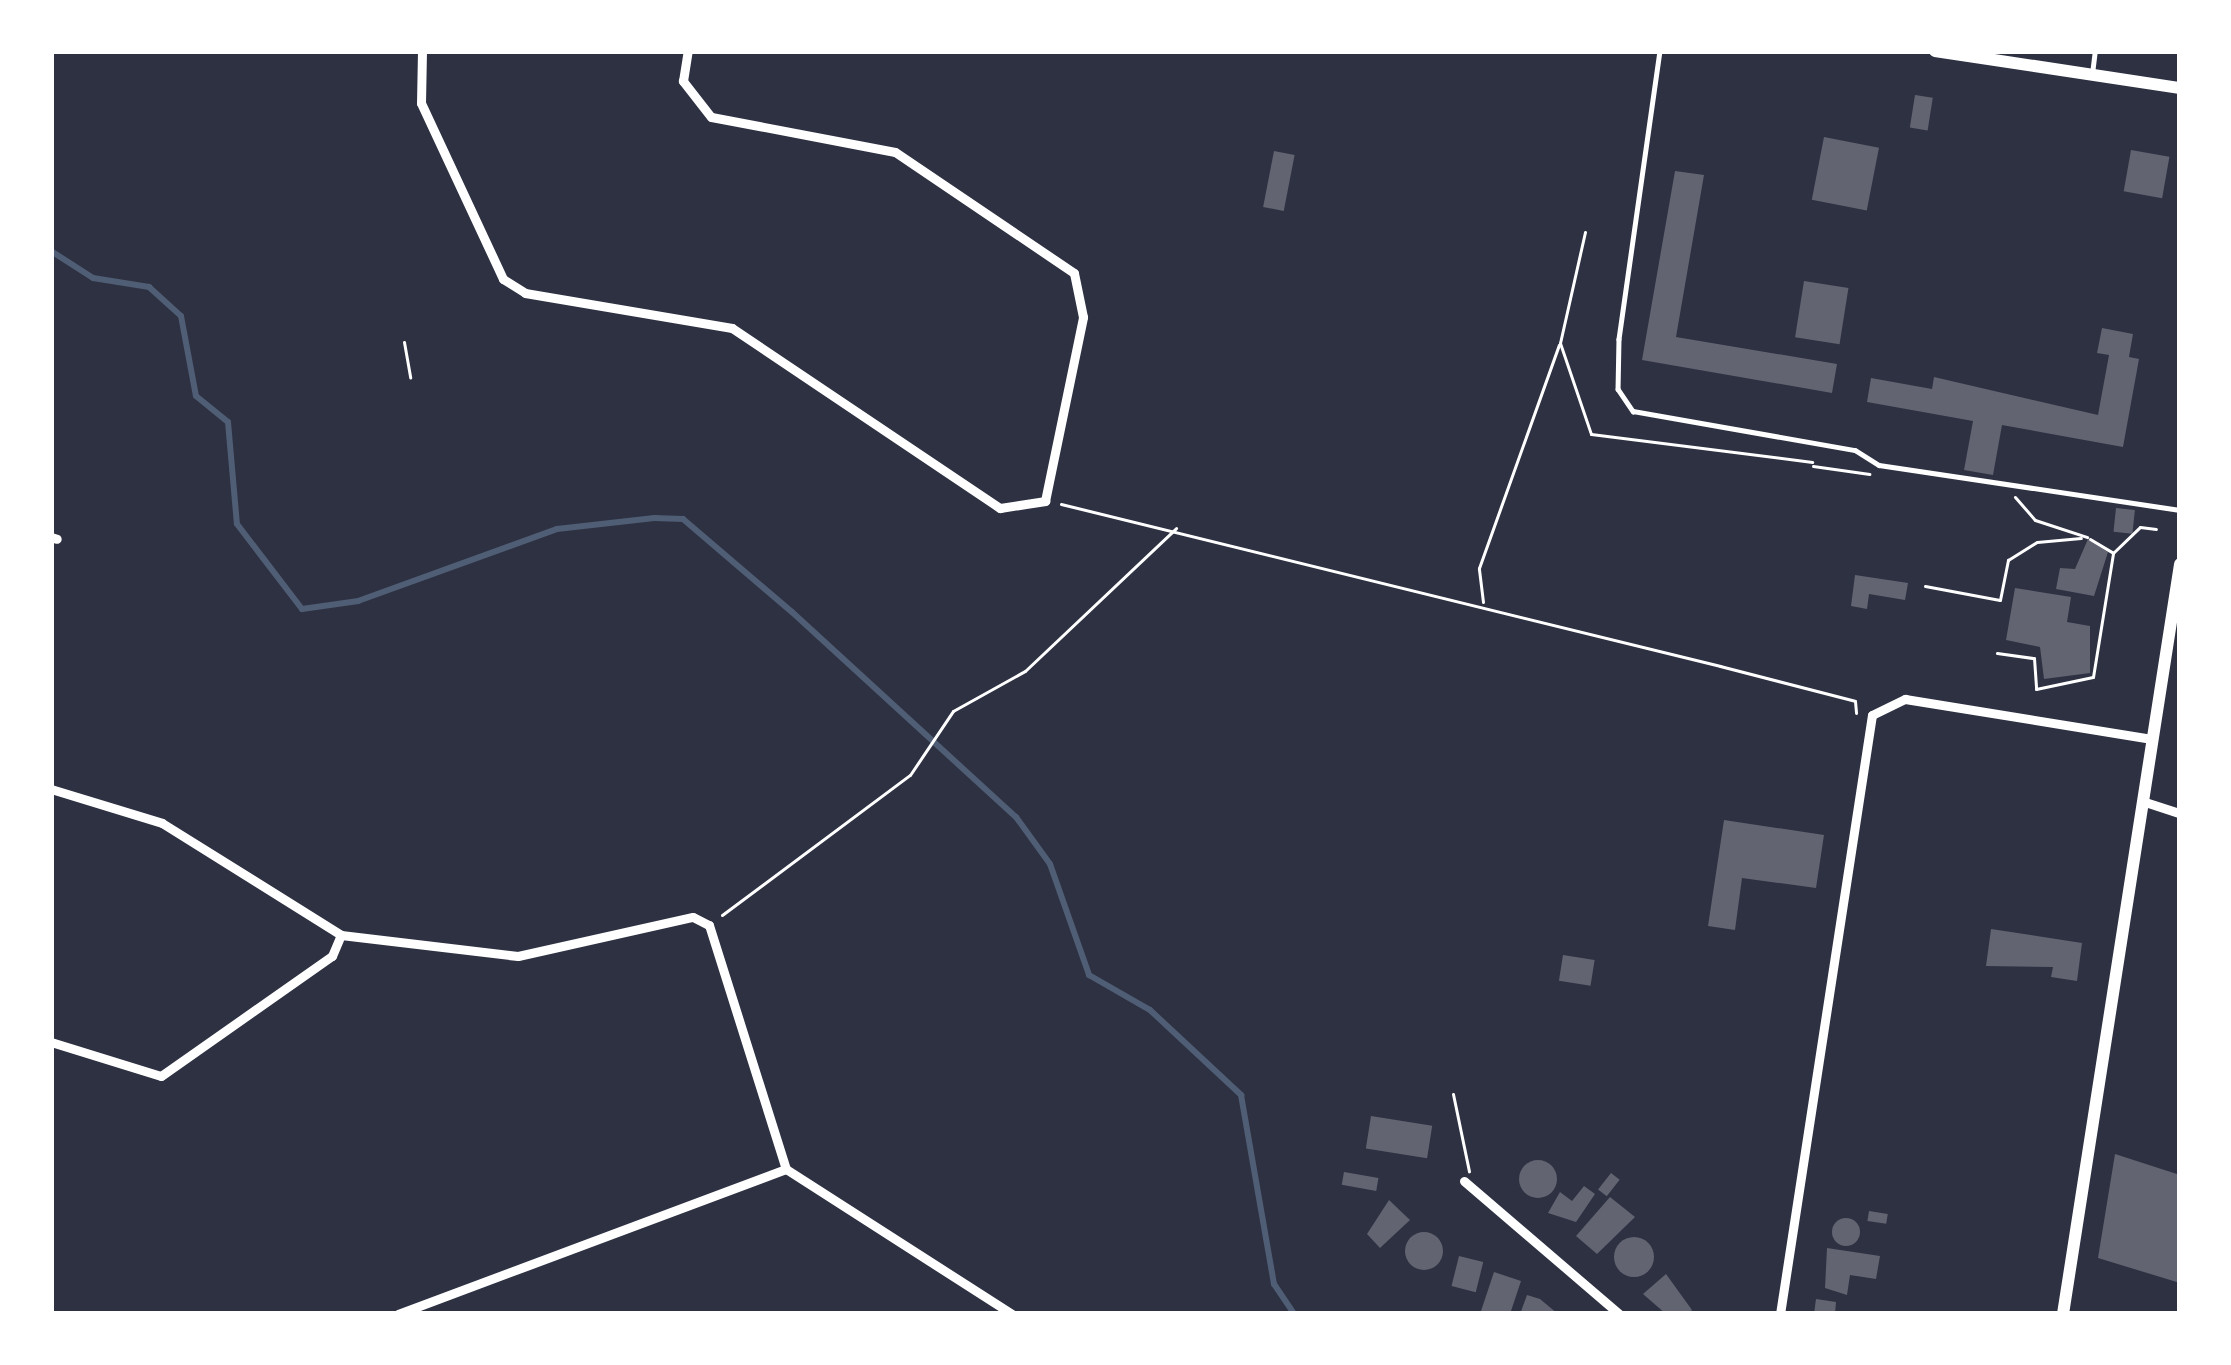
<!DOCTYPE html>
<html>
<head>
<meta charset="utf-8">
<style>
	body { margin:0 }
	#map { position:relative; width:2231px; height:1365px; overflow:hidden; background:#2d3142; font-family:"Nunito Sans",sans-serif }
	div>[style] { position:absolute }
	.stream>* { height:6px; margin:-3px; padding:0 3px; transform-origin:3px; border-radius:3px; background:#4f5d75 }
	.building>* { inset:0; background:#626471; transform-origin:0 0 }
	.round { border-radius:50% }
	.path>* { height:3px; margin:-1.5px; padding:0 1.5px; transform-origin:1.5px; border-radius:1.5px; background:#fff }
	.service>* { height:4.5px; margin:-2.25px; padding:0 2.25px; transform-origin:2.25px; border-radius:2.25px; background:#fff }
	.minor>* { height:9px; margin:-4.5px; padding:0 4.5px; transform-origin:4.5px; border-radius:4.5px; background:#fff }
	.secondary>* { height:12px; margin:-6px; padding:0 6px; transform-origin:6px; border-radius:6px; background:#fff }
	span { translate:-50% -50%; white-space:nowrap; text-align:center; line-height:1.15; -webkit-text-stroke:9px #fff; paint-order:stroke }
	.frame { position:absolute; inset:0; border:54px solid #fff; pointer-events:none }
</style>
</head>
<body>
<div id="map">
	<div class="stream">
		<div style="left:51px;top:251px;width:50px;rotate:32.7deg"></div>
		<div style="left:93px;top:278px;width:57px;rotate:9.1deg"></div>
		<div style="left:149px;top:287px;width:43px;rotate:42.2deg"></div>
		<div style="left:181px;top:316px;width:81px;rotate:79.4deg"></div>
		<div style="left:196px;top:396px;width:41px;rotate:39.1deg"></div>
		<div style="left:228px;top:422px;width:102px;rotate:85deg"></div>
		<div style="left:237px;top:524px;width:107px;rotate:52.6deg"></div>
		<div style="left:302px;top:609px;width:57px;rotate:-8.1deg"></div>
		<div style="left:358px;top:601px;width:212px;rotate:-19.9deg"></div>
		<div style="left:557px;top:529px;width:98px;rotate:-6.5deg"></div>
		<div style="left:654px;top:518px;width:29px;rotate:2deg"></div>
		<div style="left:683px;top:519px;width:143px;rotate:40.5deg"></div>
		<div style="left:792px;top:612px;width:304px;rotate:42.5deg"></div>
		<div style="left:1016px;top:817px;width:58px;rotate:54.1deg"></div>
		<div style="left:1050px;top:864px;width:118px;rotate:70.6deg"></div>
		<div style="left:1089px;top:975px;width:70px;rotate:29.8deg"></div>
		<div style="left:1150px;top:1010px;width:125px;rotate:43deg"></div>
		<div style="left:1241px;top:1095px;width:192px;rotate:80.1deg"></div>
		<div style="left:1274px;top:1284px;width:36px;rotate:56deg"></div>
	</div>
	<div class="building">
		<div style="left:1915px;top:95px;width:18px;height:33px;rotate:9deg"></div>
		<div style="left:1824px;top:137px;width:56px;height:64px;rotate:11deg"></div>
		<div style="left:2131px;top:150px;width:39px;height:42px;rotate:10deg"></div>
		<div style="left:1274px;top:151px;width:21px;height:57px;rotate:11deg"></div>
		<div style="clip-path:polygon(1675px 171px,1704px 175px,1676px 337px,1837px 364px,1832px 393px,1642px 360px)"></div>
		<div style="left:1804px;top:281px;width:45px;height:57px;rotate:9deg"></div>
		<div style="clip-path:polygon(2102px 328px,2133px 334px,2129px 357px,2139px 359px,2123px 447px,2002px 425px,1993px 475px,1964px 470px,1973px 421px,1867px 402px,1871px 378px,1932px 389px,1934px 377px,2098px 415px,2109px 355px,2097px 353px)"></div>
		<div style="left:2116px;top:508px;width:19px;height:24px;rotate:6deg"></div>
		<div style="clip-path:polygon(2088px 539px,2108px 552px,2094px 596px,2056px 589px,2060px 568px,2075px 569px)"></div>
		<div style="clip-path:polygon(1855px 575px,1908px 583px,1905px 600px,1869px 594px,1867px 609px,1851px 606px)"></div>
		<div style="clip-path:polygon(2015px 588px,2071px 597px,2067px 622px,2090px 626px,2090px 673px,2044px 679px,2040px 647px,2006px 640px)"></div>
		<div style="clip-path:polygon(1724px 820px,1824px 835px,1816px 888px,1742px 878px,1735px 930px,1708px 926px)"></div>
		<div style="clip-path:polygon(1991px 929px,2082px 943px,2077px 981px,2051px 977px,2053px 967px,1986px 966px)"></div>
		<div style="left:1563px;top:955px;width:32px;height:26px;rotate:9deg"></div>
		<div style="left:1371px;top:1116px;width:62px;height:33px;rotate:9deg"></div>
		<div style="clip-path:polygon(2115px 1154px,2180px 1175px,2180px 1283px,2098px 1258px)"></div>
		<div class="round" style="left:1519px;top:1160px;width:38px;height:38px"></div>
		<div style="left:1344px;top:1172px;width:35px;height:13px;rotate:10deg"></div>
		<div style="left:1611px;top:1173px;width:11px;height:21px;rotate:38deg"></div>
		<div style="clip-path:polygon(1584px 1186px,1595px 1194px,1576px 1222px,1548px 1213px,1560px 1192px,1572px 1201px)"></div>
		<div style="clip-path:polygon(1610px 1197px,1635px 1217px,1597px 1254px,1576px 1236px)"></div>
		<div style="clip-path:polygon(1389px 1200px,1410px 1220px,1380px 1248px,1367px 1234px)"></div>
		<div style="left:1869px;top:1211px;width:19px;height:10px;rotate:9deg"></div>
		<div class="round" style="left:1832px;top:1218px;width:28px;height:28px"></div>
		<div class="round" style="left:1405px;top:1232px;width:38px;height:38px"></div>
		<div class="round" style="left:1614px;top:1237px;width:40px;height:40px"></div>
		<div style="clip-path:polygon(1827px 1248px,1880px 1256px,1876px 1279px,1850px 1275px,1847px 1295px,1825px 1288px)"></div>
		<div style="left:1459px;top:1256px;width:25px;height:31px;rotate:14deg"></div>
		<div style="clip-path:polygon(1494px 1272px,1521px 1281px,1510px 1314px,1480px 1314px)"></div>
		<div style="clip-path:polygon(1666px 1274px,1692px 1310px,1688px 1314px,1666px 1314px,1643px 1294px)"></div>
		<div style="clip-path:polygon(1527px 1295px,1540px 1299px,1558px 1314px,1520px 1314px)"></div>
		<div style="clip-path:polygon(1816px 1299px,1836px 1302px,1835px 1314px,1814px 1314px)"></div>
	</div>
	<div class="path">
		<div style="left:1585px;top:232px;width:114px;rotate:102.7deg"></div>
		<div style="left:1560px;top:343px;width:96px;rotate:71.2deg"></div>
		<div style="left:1591px;top:434px;width:223px;rotate:7.2deg"></div>
		<div style="left:404px;top:342px;width:36px;rotate:80deg"></div>
		<div style="left:1813px;top:466px;width:57px;rotate:8.1deg"></div>
		<div style="left:2015px;top:497px;width:30px;rotate:49deg"></div>
		<div style="left:2035px;top:520px;width:55px;rotate:18.1deg"></div>
		<div style="left:1061px;top:504px;width:679px;rotate:13.81deg"></div>
		<div style="left:1720px;top:666px;width:139px;rotate:14.5deg"></div>
		<div style="left:1855px;top:701px;width:12px;rotate:85deg"></div>
		<div style="left:2090px;top:539px;width:27px;rotate:31deg"></div>
		<div style="left:2113px;top:553px;width:37px;rotate:-44deg"></div>
		<div style="left:2140px;top:527px;width:16px;rotate:7deg"></div>
		<div style="left:1925px;top:586px;width:76px;rotate:10.6deg"></div>
		<div style="left:2000px;top:600px;width:41px;rotate:-78.7deg"></div>
		<div style="left:2008px;top:560px;width:34px;rotate:-32deg"></div>
		<div style="left:2037px;top:542px;width:44px;rotate:-5.2deg"></div>
		<div style="left:1483px;top:602px;width:34px;rotate:-97deg"></div>
		<div style="left:1479px;top:568px;width:237px;rotate:-70.3deg"></div>
		<div style="left:1997px;top:653px;width:37px;rotate:8deg"></div>
		<div style="left:2034px;top:658px;width:31px;rotate:86deg"></div>
		<div style="left:2036px;top:689px;width:58px;rotate:-11.9deg"></div>
		<div style="left:2093px;top:677px;width:125px;rotate:-80.8deg"></div>
		<div style="left:722px;top:915px;width:234px;rotate:-36.7deg"></div>
		<div style="left:910px;top:775px;width:77px;rotate:-56.1deg"></div>
		<div style="left:953px;top:711px;width:82px;rotate:-29.1deg"></div>
		<div style="left:1025px;top:671px;width:208px;rotate:-43.4deg"></div>
		<div style="left:1453px;top:1094px;width:79px;rotate:78.3deg"></div>
	</div>
	<div class="service">
		<div style="left:1660px;top:51px;width:291px;rotate:98.1deg"></div>
		<div style="left:1619px;top:339px;width:50px;rotate:91.1deg"></div>
		<div style="left:1618px;top:389px;width:27px;rotate:56deg"></div>
		<div style="left:1633px;top:411px;width:225px;rotate:10deg"></div>
		<div style="left:1855px;top:450px;width:28px;rotate:32deg"></div>
		<div style="left:1879px;top:465px;width:304px;rotate:8.5deg"></div>
		<div style="left:2092px;top:74px;width:23px;rotate:-83deg"></div>
	</div>
	<div class="minor">
		<div style="left:422px;top:51px;width:52px;rotate:91.1deg"></div>
		<div style="left:421px;top:103px;width:194px;rotate:65deg"></div>
		<div style="left:503px;top:279px;width:26px;rotate:32deg"></div>
		<div style="left:525px;top:293px;width:210px;rotate:9.6deg"></div>
		<div style="left:732px;top:328px;width:323px;rotate:33.9deg"></div>
		<div style="left:1000px;top:508px;width:46px;rotate:-8.8deg"></div>
		<div style="left:1045px;top:501px;width:188px;rotate:-78.3deg"></div>
		<div style="left:1083px;top:317px;width:45px;rotate:-101.6deg"></div>
		<div style="left:1074px;top:273px;width:216px;rotate:-145.9deg"></div>
		<div style="left:895px;top:152px;width:187px;rotate:-169.2deg"></div>
		<div style="left:711px;top:117px;width:46px;rotate:-127.9deg"></div>
		<div style="left:683px;top:81px;width:30px;rotate:-81deg"></div>
		<div style="left:51px;top:537px;width:6px;rotate:18deg"></div>
		<div style="left:51px;top:789px;width:116px;rotate:17deg"></div>
		<div style="left:162px;top:823px;width:211px;rotate:32deg"></div>
		<div style="left:341px;top:935px;width:178px;rotate:6.8deg"></div>
		<div style="left:518px;top:956px;width:179px;rotate:-12.6deg"></div>
		<div style="left:693px;top:917px;width:18px;rotate:27deg"></div>
		<div style="left:709px;top:925px;width:256px;rotate:72.5deg"></div>
		<div style="left:2142px;top:801px;width:40px;rotate:18deg"></div>
		<div style="left:51px;top:1042px;width:115px;rotate:17.2deg"></div>
		<div style="left:161px;top:1076px;width:209px;rotate:-35.1deg"></div>
		<div style="left:332px;top:956px;width:23px;rotate:-67deg"></div>
		<div style="left:786px;top:1169px;width:269px;rotate:32.7deg"></div>
		<div style="left:1464px;top:1181px;width:204px;rotate:40.6deg"></div>
		<div style="left:398px;top:1314px;width:414px;rotate:-20.5deg"></div>
		<div style="left:1780px;top:1314px;width:606px;rotate:-81.27deg"></div>
		<div style="left:1872px;top:715px;width:37px;rotate:-26deg"></div>
		<div style="left:1905px;top:699px;width:250px;rotate:9.2deg"></div>
	</div>
	<div class="secondary">
		<div style="left:1935px;top:51px;width:248px;rotate:8.6deg"></div>
		<div style="left:2063px;top:1314px;width:759px;rotate:-81.13deg"></div>
	</div>
	<div class="frame"></div>
</div>
</body>
</html>
